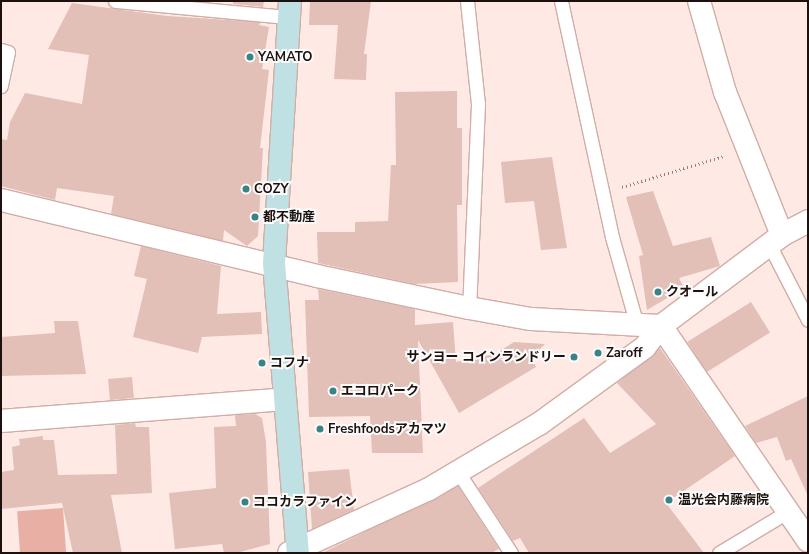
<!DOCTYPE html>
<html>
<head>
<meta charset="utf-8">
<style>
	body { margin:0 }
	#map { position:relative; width:809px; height:554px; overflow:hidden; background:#ffe9e4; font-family:"Nunito Sans","Noto Sans JP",sans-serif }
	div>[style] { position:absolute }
	.green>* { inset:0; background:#e8b0a5; transform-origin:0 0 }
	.building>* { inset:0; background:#e2bfb7; transform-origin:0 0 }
	.path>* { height:2.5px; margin-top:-1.25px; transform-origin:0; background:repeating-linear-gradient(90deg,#91807c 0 1px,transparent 0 4px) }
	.roads { filter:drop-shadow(1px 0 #d0ada6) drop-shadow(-1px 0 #d0ada6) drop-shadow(0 1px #d0ada6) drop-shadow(0 -1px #d0ada6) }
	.lane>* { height:13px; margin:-6.5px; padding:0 6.5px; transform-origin:6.5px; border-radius:6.5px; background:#fff }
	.street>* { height:22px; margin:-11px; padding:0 11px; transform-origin:11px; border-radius:11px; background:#fff }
	.secondary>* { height:22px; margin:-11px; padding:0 11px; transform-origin:11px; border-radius:11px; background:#c0e1e3 }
	.dots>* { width:11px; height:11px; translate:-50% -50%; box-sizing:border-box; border:2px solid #fbfbfb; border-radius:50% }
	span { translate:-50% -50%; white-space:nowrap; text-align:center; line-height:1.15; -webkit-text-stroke:4px #fbfbfb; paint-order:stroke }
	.poi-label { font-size:13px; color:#1d110f; font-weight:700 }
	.left { translate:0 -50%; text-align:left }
	.right { translate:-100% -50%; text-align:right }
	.frame { position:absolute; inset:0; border:2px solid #1d110f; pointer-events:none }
</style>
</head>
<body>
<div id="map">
	<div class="green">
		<div style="left:63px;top:508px;width:45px;height:46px;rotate:86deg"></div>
	</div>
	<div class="building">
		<div style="clip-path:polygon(233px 1px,264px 1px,263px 7px,233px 4px)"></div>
		<div style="clip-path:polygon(310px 1px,371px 1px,364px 54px,367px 54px,366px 80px,334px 79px,338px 25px,309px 25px)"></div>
		<div style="clip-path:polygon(72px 3px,167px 16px,260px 22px,259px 25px,269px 27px,262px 69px,269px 70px,260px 148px,263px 148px,258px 236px,247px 246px,224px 230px,223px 241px,111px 214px,114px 196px,57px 188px,55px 200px,1px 186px,1px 139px,7px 140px,10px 122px,25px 93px,82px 104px,89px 55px,48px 49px)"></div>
		<div style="clip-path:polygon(457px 91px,457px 128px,462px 128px,462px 205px,457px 205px,458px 282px,414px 284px,318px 263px,317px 232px,355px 232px,355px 222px,388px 221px,391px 165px,396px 165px,395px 92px)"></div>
		<div style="clip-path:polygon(552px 157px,567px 248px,541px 250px,534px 201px,505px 203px,501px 162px)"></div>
		<div style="clip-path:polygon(653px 191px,673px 246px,711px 237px,720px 266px,679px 278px,684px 288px,647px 310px,639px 256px,643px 255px,626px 197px)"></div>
		<div style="clip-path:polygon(141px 246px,221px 266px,217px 314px,261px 312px,262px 334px,202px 337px,198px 353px,133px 337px,147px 279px,134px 276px)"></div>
		<div style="clip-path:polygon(318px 289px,415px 309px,415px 325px,453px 322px,456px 362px,495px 354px,514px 342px,545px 344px,531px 358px,536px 367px,459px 413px,418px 340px,423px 453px,372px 453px,370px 416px,309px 417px,305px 300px,319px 300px)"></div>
		<div style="left:751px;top:302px;width:36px;height:75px;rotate:58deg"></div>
		<div style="clip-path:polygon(54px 321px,78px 321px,86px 374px,1px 376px,1px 337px,55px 333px)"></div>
		<div style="clip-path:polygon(660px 348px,735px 456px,666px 503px,704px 553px,529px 553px,520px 538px,513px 541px,478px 488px,584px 418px,610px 453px,656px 424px,617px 383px)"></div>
		<div style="left:132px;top:377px;width:21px;height:24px;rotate:85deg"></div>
		<div style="clip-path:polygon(808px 396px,808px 496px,791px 459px,786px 461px,777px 437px,756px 443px,745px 426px)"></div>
		<div style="clip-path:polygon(255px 414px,262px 418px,266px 442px,270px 544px,236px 553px,224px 553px,222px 544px,175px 549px,169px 493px,216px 488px,214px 427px,236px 426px,235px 415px)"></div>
		<div style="clip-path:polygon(135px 423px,136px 427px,149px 427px,152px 493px,111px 495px,122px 553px,73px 553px,62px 503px,1px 509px,1px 472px,14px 470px,12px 447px,20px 445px,19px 439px,43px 436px,43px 440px,54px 440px,58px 475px,117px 474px,115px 425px)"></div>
		<div style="clip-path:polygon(349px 469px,354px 510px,312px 529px,308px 472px)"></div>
		<div style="clip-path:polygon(458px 486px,499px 549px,491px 553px,322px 553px)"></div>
	</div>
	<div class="path">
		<div style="left:622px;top:187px;width:107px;rotate:-16.9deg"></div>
	</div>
	<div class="roads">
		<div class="lane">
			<div style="left:115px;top:1px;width:174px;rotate:5.3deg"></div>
			<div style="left:467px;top:1px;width:104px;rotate:83.9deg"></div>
			<div style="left:478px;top:104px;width:204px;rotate:92.5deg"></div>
			<div style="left:561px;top:1px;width:241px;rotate:77.8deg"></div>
			<div style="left:612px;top:237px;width:81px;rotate:74.2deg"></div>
			<div style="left:634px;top:315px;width:12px;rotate:104deg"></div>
			<div style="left:1px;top:50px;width:7px;rotate:16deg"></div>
			<div style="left:8px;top:52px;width:35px;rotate:102deg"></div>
			<div style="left:770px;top:246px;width:83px;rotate:62.8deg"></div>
			<div style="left:458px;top:472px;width:97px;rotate:56.8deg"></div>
			<div style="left:719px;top:553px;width:79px;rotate:-31.1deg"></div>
		</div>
		<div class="street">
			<div style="left:699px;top:1px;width:95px;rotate:74.1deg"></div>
			<div style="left:725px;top:92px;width:154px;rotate:68.3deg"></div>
			<div style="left:1px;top:200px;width:325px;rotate:13.5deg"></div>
			<div style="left:317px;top:276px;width:155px;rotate:11.9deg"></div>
			<div style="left:469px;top:308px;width:63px;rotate:10.1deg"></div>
			<div style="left:531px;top:319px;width:130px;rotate:3.1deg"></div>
			<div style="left:661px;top:326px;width:260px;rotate:55.6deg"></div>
			<div style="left:1px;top:421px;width:284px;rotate:-4.4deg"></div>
			<div style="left:289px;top:553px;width:154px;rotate:-24.6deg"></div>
			<div style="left:429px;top:489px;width:128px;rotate:-30.6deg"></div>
			<div style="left:539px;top:424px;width:131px;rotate:-36deg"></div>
			<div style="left:645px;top:347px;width:26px;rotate:-53deg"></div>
			<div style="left:661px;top:326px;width:151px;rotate:-36.9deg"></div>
			<div style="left:782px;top:235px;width:30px;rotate:-28deg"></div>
		</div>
		<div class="secondary">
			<div style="left:290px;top:1px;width:262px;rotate:93.5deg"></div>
			<div style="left:274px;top:263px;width:291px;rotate:85.3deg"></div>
		</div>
	</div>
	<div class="dots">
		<div style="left:250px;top:57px;background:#398286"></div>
		<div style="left:246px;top:189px;background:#398286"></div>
		<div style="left:255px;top:217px;background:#398286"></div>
		<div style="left:658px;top:292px;background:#398286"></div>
		<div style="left:598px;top:353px;background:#398286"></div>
		<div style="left:574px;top:357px;background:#398286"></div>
		<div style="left:262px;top:363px;background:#398286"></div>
		<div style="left:333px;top:391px;background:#398286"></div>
		<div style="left:320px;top:429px;background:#398286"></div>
		<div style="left:669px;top:500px;background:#398286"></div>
		<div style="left:245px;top:502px;background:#398286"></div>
	</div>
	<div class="poi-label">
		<span class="left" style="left:258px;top:57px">YAMATO</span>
		<span class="left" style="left:254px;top:189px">COZY</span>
		<span class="left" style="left:263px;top:217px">都不動産</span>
		<span class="left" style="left:666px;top:292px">クオール</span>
		<span class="left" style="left:606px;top:353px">Zaroff</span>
		<span class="right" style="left:566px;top:357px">サンヨー コインランドリー</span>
		<span class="left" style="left:270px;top:363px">コフナ</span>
		<span class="left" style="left:341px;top:391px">エコロパーク</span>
		<span class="left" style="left:328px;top:429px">Freshfoodsアカマツ</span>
		<span class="left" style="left:678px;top:500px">温光会内藤病院</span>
		<span class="left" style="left:253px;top:502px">ココカラファイン</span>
	</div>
	<div class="frame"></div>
</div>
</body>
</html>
